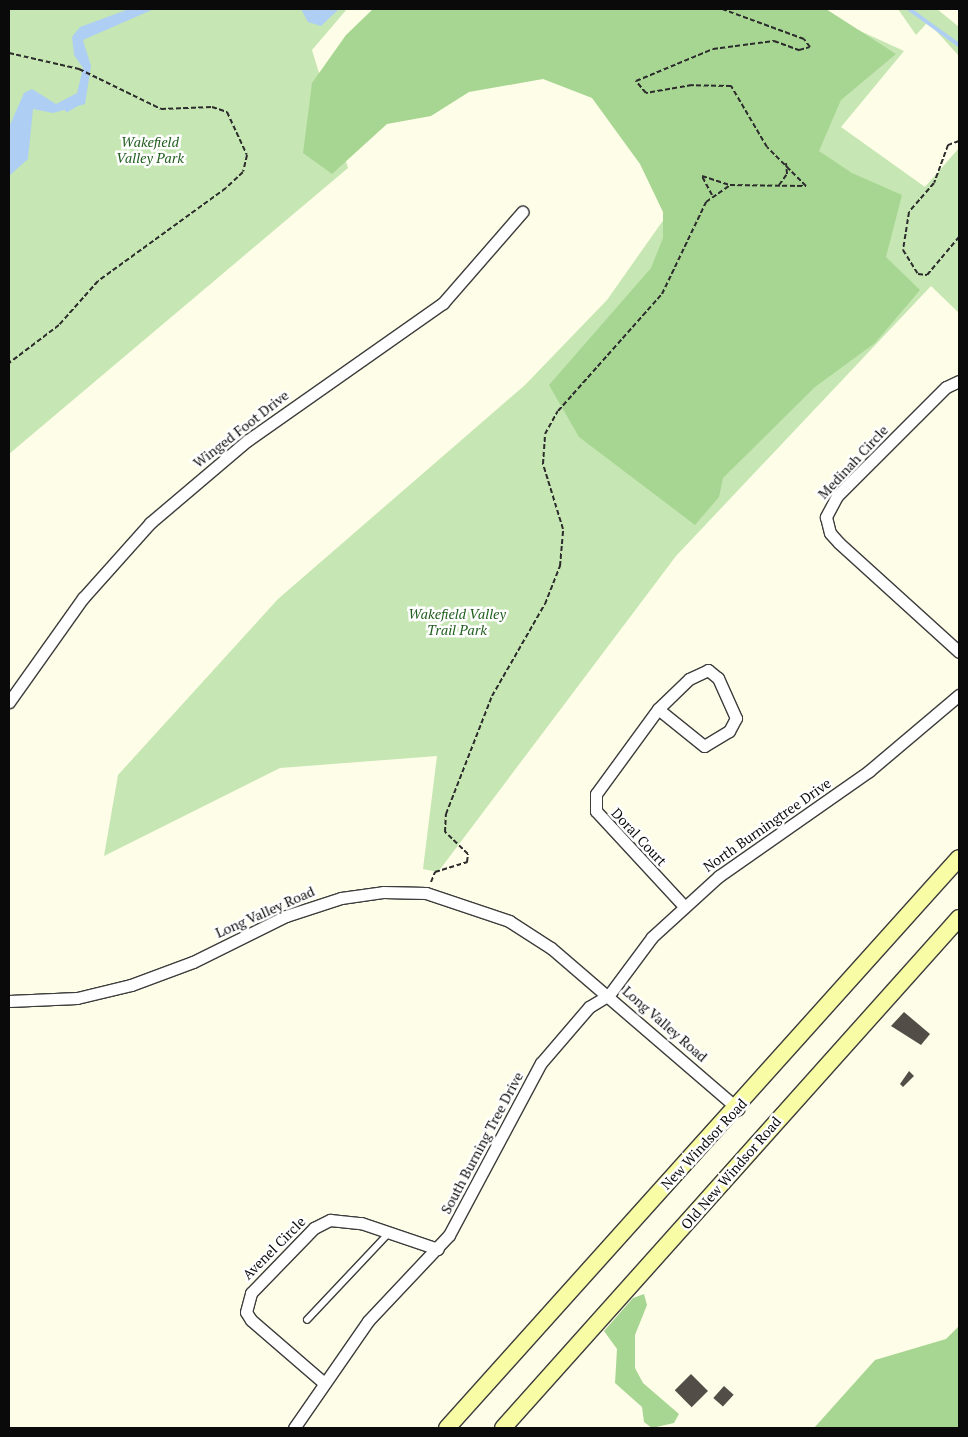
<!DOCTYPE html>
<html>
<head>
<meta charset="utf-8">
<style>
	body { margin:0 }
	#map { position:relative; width:968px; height:1437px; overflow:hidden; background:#fefde7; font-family:"PT Serif",serif }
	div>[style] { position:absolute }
	.green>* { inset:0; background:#c6e6b3 }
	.forest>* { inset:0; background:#a7d693 }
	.water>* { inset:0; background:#aecff3 }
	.stream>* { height:4px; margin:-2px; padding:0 2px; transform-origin:2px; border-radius:2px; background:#aecff3 }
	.building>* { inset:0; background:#524d47; transform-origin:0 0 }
	.path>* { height:2px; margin-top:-1px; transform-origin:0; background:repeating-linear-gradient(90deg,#2c2c2c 0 5px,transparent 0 7.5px) }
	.roads { filter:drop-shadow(1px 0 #3d3d3d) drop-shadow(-1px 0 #3d3d3d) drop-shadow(0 1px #3d3d3d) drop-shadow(0 -1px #3d3d3d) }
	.lane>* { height:5.5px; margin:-2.75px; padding:0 2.75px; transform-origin:2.75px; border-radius:2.75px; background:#fff }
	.street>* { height:11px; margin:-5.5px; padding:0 5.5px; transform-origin:5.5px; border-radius:5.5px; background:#fff }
	.secondary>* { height:16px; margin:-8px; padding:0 8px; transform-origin:8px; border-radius:8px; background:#f8fca4 }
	span { translate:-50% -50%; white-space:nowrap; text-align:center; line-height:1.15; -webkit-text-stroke:5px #fff; paint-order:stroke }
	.park-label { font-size:14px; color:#215e1e; font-style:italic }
	.street-label { font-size:14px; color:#0a0a0a }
	.frame { position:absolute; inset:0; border:10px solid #0a0a0a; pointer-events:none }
</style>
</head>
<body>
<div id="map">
	<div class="green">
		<div style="clip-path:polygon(9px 9px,347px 9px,312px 50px,348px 168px,9px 454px)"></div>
		<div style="clip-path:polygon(812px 9px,904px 51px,841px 127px,925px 187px,959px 148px,959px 313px,931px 286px,676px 556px,438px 872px,423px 869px,437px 756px,280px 768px,104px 856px,118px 775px,278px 599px,525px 385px,607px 300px)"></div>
		<div style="clip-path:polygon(898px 9px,937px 9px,959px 27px,959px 56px,928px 22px,916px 35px)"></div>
	</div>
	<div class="forest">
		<div style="clip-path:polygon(373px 9px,826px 9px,896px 54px,841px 100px,819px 151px,852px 173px,902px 195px,886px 257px,920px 290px,875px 343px,815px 387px,723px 478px,719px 497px,695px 525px,579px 437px,549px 385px,651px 268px,663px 238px,663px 212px,640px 164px,592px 98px,543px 79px,469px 92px,431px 116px,387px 124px,332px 174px,303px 153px,312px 83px,346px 35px)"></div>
		<div style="clip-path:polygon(644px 1294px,647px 1305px,635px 1335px,635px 1368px,643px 1383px,679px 1414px,674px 1423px,652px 1428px,644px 1422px,642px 1407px,615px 1383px,617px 1349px,604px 1331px,633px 1298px)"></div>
		<div style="clip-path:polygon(959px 1326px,959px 1428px,814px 1428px,875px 1360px,946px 1339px)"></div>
	</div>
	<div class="water">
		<div style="clip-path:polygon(129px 9px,154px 9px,83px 40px,91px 66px,85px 104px,53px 113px,33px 109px,28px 159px,9px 176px,9px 127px,24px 93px,32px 89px,56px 104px,77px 93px,83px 68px,74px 55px,72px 37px,80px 27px)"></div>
		<div style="clip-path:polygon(301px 9px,339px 9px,321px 26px,308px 22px)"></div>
	</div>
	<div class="stream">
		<div style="left:909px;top:9px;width:62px;rotate:35.8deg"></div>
		<div style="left:67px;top:110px;width:16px;rotate:-30deg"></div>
	</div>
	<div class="building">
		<div style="clip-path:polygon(904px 1012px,930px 1034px,921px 1045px,891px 1026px)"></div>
		<div style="clip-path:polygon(909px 1071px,914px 1076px,903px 1087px,900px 1084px)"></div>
		<div style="left:691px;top:1374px;width:24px;height:23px;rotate:45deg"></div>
		<div style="left:724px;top:1386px;width:13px;height:16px;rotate:42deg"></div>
	</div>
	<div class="path">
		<div style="left:9px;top:53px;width:72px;rotate:12.9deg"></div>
		<div style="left:79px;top:69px;width:91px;rotate:26deg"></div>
		<div style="left:161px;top:109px;width:51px;rotate:-2.2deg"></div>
		<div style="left:212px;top:107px;width:16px;rotate:18deg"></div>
		<div style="left:227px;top:112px;width:47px;rotate:65.1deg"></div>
		<div style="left:247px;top:155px;width:17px;rotate:103deg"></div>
		<div style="left:243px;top:172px;width:23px;rotate:137deg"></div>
		<div style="left:226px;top:188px;width:158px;rotate:144deg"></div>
		<div style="left:98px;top:281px;width:59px;rotate:131.6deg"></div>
		<div style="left:59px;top:325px;width:63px;rotate:142.8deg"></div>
		<div style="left:959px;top:141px;width:12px;rotate:160deg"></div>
		<div style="left:948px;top:145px;width:40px;rotate:110.2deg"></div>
		<div style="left:934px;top:183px;width:38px;rotate:131deg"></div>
		<div style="left:909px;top:212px;width:38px;rotate:99deg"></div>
		<div style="left:903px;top:250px;width:28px;rotate:58deg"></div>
		<div style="left:918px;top:274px;width:9px;rotate:6deg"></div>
		<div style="left:927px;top:275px;width:50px;rotate:-49.9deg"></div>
		<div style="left:779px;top:185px;width:14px;rotate:-54deg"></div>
		<div style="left:787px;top:174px;width:11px;rotate:-95deg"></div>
		<div style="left:712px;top:195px;width:21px;rotate:-118deg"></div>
		<div style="left:702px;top:176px;width:29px;rotate:18deg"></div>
		<div style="left:959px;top:217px;width:2px;rotate:90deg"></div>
		<div style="left:431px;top:882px;width:11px;rotate:-68deg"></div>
		<div style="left:435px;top:872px;width:34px;rotate:-17deg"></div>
		<div style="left:467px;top:862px;width:8px;rotate:-83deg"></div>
		<div style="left:468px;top:854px;width:32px;rotate:-136deg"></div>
		<div style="left:445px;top:832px;width:18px;rotate:-87deg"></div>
		<div style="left:446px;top:814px;width:127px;rotate:-68.7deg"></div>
		<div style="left:492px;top:696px;width:106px;rotate:-60.1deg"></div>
		<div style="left:545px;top:604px;width:41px;rotate:-68.5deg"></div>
		<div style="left:560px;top:566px;width:37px;rotate:-85deg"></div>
		<div style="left:563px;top:529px;width:68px;rotate:-107.1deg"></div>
		<div style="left:543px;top:464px;width:30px;rotate:-86deg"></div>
		<div style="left:545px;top:434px;width:26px;rotate:-61deg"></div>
		<div style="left:558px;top:411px;width:157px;rotate:-48.4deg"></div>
		<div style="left:662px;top:294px;width:102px;rotate:-64.4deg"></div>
		<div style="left:706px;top:202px;width:29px;rotate:-35deg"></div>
		<div style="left:730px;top:185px;width:76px;rotate:0.8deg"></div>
		<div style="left:806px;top:186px;width:55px;rotate:-135deg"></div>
		<div style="left:767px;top:147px;width:71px;rotate:-120.5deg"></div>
		<div style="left:731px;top:86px;width:39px;rotate:-179deg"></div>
		<div style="left:692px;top:85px;width:47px;rotate:170.1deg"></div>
		<div style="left:646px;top:93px;width:16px;rotate:-130deg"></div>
		<div style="left:636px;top:81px;width:83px;rotate:-22.6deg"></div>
		<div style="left:713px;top:49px;width:62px;rotate:-7.5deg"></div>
		<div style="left:774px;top:41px;width:27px;rotate:20deg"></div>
		<div style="left:799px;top:50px;width:11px;rotate:-15deg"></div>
		<div style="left:810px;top:47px;width:10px;rotate:-127deg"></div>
		<div style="left:804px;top:39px;width:87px;rotate:-159.9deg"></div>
	</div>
	<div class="roads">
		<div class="lane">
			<div style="left:307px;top:1320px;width:120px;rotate:-46.7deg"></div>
		</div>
		<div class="street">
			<div style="left:959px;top:381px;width:14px;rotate:155deg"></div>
			<div style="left:946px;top:387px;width:154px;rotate:135deg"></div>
			<div style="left:837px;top:496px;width:24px;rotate:118deg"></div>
			<div style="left:826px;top:517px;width:16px;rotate:76deg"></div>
			<div style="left:830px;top:533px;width:13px;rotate:48deg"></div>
			<div style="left:839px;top:543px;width:162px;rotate:42.2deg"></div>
			<div style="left:708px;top:670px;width:13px;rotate:39deg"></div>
			<div style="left:718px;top:678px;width:44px;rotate:65.8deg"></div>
			<div style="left:736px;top:718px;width:15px;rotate:118deg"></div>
			<div style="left:729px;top:731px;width:29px;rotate:149deg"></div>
			<div style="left:704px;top:746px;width:59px;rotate:-141.2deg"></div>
			<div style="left:658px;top:709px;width:43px;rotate:-44.1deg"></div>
			<div style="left:689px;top:679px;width:21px;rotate:-25deg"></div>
			<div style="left:9px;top:702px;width:128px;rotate:-54.6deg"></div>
			<div style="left:83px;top:598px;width:101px;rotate:-48.2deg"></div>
			<div style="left:150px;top:523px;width:128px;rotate:-40.3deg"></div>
			<div style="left:248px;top:440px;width:238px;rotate:-35.1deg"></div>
			<div style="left:443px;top:303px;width:121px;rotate:-49deg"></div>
			<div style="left:658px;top:709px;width:105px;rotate:126.1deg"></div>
			<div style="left:596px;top:794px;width:17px;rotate:90deg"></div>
			<div style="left:596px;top:811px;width:129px;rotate:47.2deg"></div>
			<div style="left:9px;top:1001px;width:68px;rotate:-2.5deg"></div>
			<div style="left:77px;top:998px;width:56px;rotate:-13.5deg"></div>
			<div style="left:131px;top:985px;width:66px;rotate:-20.4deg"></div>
			<div style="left:193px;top:962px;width:104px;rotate:-26.3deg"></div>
			<div style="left:286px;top:916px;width:58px;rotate:-18.1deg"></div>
			<div style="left:341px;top:898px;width:42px;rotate:-8.1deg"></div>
			<div style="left:383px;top:892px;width:43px;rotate:1.3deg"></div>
			<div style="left:426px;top:893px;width:88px;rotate:18.6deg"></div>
			<div style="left:509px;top:921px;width:50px;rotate:32.7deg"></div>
			<div style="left:551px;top:948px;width:247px;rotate:40.7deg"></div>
			<div style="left:324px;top:1383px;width:96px;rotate:-139.2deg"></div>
			<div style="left:251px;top:1320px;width:9px;rotate:-122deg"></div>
			<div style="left:246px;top:1312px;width:20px;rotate:-75deg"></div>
			<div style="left:251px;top:1293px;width:91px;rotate:-45.9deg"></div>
			<div style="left:314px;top:1228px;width:18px;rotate:-27deg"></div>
			<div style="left:330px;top:1220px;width:31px;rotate:6deg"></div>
			<div style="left:361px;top:1223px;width:81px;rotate:18.7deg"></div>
			<div style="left:294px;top:1428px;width:130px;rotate:-55.3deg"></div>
			<div style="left:368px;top:1321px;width:118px;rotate:-46.7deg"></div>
			<div style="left:449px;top:1235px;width:195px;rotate:-61.9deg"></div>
			<div style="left:541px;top:1063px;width:74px;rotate:-49.4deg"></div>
			<div style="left:589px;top:1007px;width:23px;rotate:-31deg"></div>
			<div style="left:609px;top:995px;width:72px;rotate:-53.4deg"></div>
			<div style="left:652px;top:937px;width:91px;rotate:-42.3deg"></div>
			<div style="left:719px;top:876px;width:183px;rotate:-35deg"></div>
			<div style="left:869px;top:771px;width:118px;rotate:-40.2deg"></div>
		</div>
		<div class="secondary">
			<div style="left:447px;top:1428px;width:766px;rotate:-48.07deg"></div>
			<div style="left:503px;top:1428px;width:684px;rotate:-48.2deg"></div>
		</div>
	</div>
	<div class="park-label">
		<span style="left:150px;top:150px">Wakefield<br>Valley Park</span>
		<span style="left:457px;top:622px">Wakefield Valley<br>Trail Park</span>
	</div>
	<div class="street-label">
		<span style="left:241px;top:429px;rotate:-38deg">Winged Foot Drive</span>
		<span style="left:853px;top:462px;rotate:-47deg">Medinah Circle</span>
		<span style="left:767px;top:825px;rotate:-35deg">North Burningtree Drive</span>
		<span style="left:639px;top:837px;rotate:47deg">Doral Court</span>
		<span style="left:265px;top:912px;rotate:-24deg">Long Valley Road</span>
		<span style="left:665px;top:1024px;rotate:41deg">Long Valley Road</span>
		<span style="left:482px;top:1143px;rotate:-62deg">South Burning Tree Drive</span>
		<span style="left:704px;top:1144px;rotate:-47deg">New Windsor Road</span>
		<span style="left:731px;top:1173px;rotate:-49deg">Old New Windsor Road</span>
		<span style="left:274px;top:1248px;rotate:-45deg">Avenel Circle</span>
	</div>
	<div class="frame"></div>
</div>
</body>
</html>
